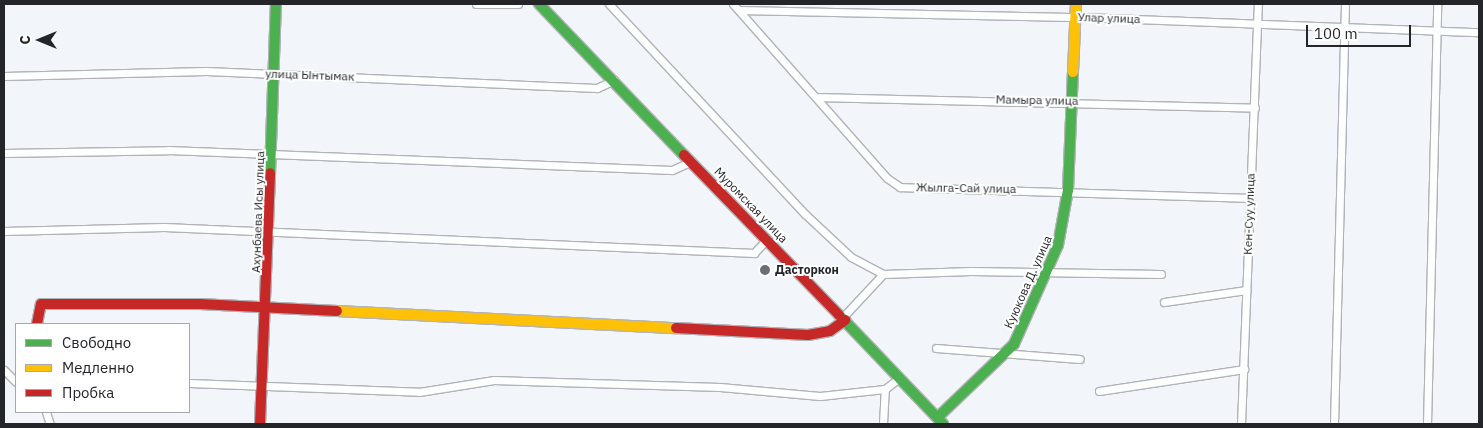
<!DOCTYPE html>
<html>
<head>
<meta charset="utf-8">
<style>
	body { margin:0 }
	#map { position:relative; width:1483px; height:428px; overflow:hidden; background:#f2f6fa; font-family:"IBM Plex Sans",sans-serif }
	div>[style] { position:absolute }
	.roads { filter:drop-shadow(1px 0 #b1b3b7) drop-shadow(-1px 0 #b1b3b7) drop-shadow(0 1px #b1b3b7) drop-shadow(0 -1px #b1b3b7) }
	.street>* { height:7px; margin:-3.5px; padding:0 3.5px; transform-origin:3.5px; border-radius:3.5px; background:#fdfefe }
	.fast>* { height:10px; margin:-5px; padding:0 5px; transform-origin:5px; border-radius:5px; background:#4caf50 }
	.slow>* { height:10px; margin:-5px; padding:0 5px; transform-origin:5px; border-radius:5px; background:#ffc107 }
	.jam>* { height:10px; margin:-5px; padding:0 5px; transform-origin:5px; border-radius:5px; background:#c62828 }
	.dots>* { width:14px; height:14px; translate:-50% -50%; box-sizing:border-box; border:2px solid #fff; border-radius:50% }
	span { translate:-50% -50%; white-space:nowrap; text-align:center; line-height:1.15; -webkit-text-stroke:4px #fff; paint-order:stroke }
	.street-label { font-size:12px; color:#232528 }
	.poi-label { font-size:12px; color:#232528; font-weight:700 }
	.left { translate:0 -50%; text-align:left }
	.frame { position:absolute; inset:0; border:5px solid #232528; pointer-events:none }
	.legend { position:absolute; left:15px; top:323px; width:175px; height:90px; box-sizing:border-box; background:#fff; border:1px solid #a7a8a9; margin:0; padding:6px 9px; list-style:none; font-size:15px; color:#232528 }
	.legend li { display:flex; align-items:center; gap:10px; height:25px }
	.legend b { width:25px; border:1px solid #a7a8a9 }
	.north { position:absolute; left:15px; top:15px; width:50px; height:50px; -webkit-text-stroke:4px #fff; paint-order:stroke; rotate:270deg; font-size:14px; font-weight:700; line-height:20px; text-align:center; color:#232528 }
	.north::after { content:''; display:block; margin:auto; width:18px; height:22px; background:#232528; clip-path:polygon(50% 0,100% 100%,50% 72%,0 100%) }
	.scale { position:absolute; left:1306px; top:25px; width:105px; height:22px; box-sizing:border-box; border:2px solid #232528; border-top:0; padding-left:6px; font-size:15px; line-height:18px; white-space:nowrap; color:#232528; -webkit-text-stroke:4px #fff; paint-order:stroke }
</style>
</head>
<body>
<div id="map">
	<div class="roads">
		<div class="street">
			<div style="left:476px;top:4px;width:42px"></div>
			<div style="left:609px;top:4px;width:287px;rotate:47deg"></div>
			<div style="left:805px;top:214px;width:63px;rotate:43.1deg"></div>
			<div style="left:851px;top:257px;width:36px;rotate:28deg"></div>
			<div style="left:733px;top:4px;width:232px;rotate:48.5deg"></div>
			<div style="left:887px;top:178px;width:16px;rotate:35deg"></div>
			<div style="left:900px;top:187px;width:349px;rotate:1.8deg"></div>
			<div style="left:739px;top:10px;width:343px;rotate:1.2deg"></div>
			<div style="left:1082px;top:17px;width:397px;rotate:2.2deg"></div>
			<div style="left:4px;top:76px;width:202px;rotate:-1.4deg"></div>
			<div style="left:206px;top:71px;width:391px;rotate:2.5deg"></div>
			<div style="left:597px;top:88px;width:19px;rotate:-25deg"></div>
			<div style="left:819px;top:97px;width:436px;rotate:1.4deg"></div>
			<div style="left:4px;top:153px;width:164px;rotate:-1deg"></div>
			<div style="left:168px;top:150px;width:504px;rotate:2.27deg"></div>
			<div style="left:672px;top:170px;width:22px;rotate:-24deg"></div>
			<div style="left:4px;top:231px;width:160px;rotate:-1.4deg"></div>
			<div style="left:164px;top:227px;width:591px;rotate:2.52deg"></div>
			<div style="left:754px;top:253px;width:18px;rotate:-47deg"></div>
			<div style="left:1164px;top:302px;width:83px;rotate:-8.3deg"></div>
			<div style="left:842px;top:318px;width:60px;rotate:-47deg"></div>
			<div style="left:883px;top:274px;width:88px;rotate:-2deg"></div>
			<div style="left:971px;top:271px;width:190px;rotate:0.9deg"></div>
			<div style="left:936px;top:348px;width:144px;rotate:4.4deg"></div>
			<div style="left:4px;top:370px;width:17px;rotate:45deg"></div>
			<div style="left:189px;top:383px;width:230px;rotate:2.2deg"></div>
			<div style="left:419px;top:392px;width:76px;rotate:-9.1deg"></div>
			<div style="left:494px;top:380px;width:226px;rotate:1.8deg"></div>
			<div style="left:720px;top:387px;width:100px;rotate:5.1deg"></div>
			<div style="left:820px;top:396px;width:65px;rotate:-6.1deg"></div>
			<div style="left:885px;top:389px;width:18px;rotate:-38deg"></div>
			<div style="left:1099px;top:391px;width:147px;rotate:-8.6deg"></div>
			<div style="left:46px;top:412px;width:13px;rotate:72deg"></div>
			<div style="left:883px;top:424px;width:35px;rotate:-87deg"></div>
			<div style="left:1241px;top:424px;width:420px;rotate:-87.7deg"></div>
			<div style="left:1334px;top:424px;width:420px;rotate:-88.5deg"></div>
			<div style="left:1427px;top:424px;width:420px;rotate:-88.6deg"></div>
		</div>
		<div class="fast">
			<div style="left:539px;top:4px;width:209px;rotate:46.2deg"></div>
			<div style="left:270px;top:173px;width:169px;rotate:-88deg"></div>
			<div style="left:839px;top:315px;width:151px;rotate:46.3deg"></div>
			<div style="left:938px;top:417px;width:105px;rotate:-43.8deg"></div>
			<div style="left:1014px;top:344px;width:108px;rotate:-66deg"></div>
			<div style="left:1058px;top:245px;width:56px;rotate:-79.7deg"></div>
			<div style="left:1068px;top:190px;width:118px;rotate:-87.6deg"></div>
		</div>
		<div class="slow">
			<div style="left:1073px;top:72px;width:68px;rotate:-87.5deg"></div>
			<div style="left:337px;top:311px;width:339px;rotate:2.9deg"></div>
		</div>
		<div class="jam">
			<div style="left:684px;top:155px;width:223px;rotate:45.9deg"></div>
			<div style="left:37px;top:324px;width:20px;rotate:-79deg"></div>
			<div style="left:41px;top:304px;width:159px"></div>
			<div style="left:200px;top:304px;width:137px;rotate:2.9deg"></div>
			<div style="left:676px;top:328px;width:132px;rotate:3deg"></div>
			<div style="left:808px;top:335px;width:22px;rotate:-10deg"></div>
			<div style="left:830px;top:331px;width:19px;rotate:-36deg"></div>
			<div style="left:260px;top:424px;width:251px;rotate:-87.7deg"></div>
		</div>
	</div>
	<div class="dots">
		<div style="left:765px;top:270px;background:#6b6e72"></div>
	</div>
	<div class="street-label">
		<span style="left:1109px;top:18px;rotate:2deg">Улар улица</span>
		<span style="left:310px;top:75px;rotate:2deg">улица Ынтымак</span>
		<span style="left:1037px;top:100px;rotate:1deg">Мамыра улица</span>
		<span style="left:966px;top:188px;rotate:1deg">Жылга-Сай улица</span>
		<span style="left:751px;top:205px;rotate:46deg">Муромская улица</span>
		<span style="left:258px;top:212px;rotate:-88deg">Ахунбаева Исы улица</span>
		<span style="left:1249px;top:214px;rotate:-88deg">Кен-Суу улица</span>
		<span style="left:1028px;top:282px;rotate:-66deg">Куюкова Д. улица</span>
	</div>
	<div class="poi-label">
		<span class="left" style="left:775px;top:270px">Дасторкон</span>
	</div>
	<div class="frame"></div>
	<ul class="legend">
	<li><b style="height:6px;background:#4caf50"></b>Свободно</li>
	<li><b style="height:6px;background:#ffc107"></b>Медленно</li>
	<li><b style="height:6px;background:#c62828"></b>Пробка</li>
	</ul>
	<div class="north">С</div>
	<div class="scale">100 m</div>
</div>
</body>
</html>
